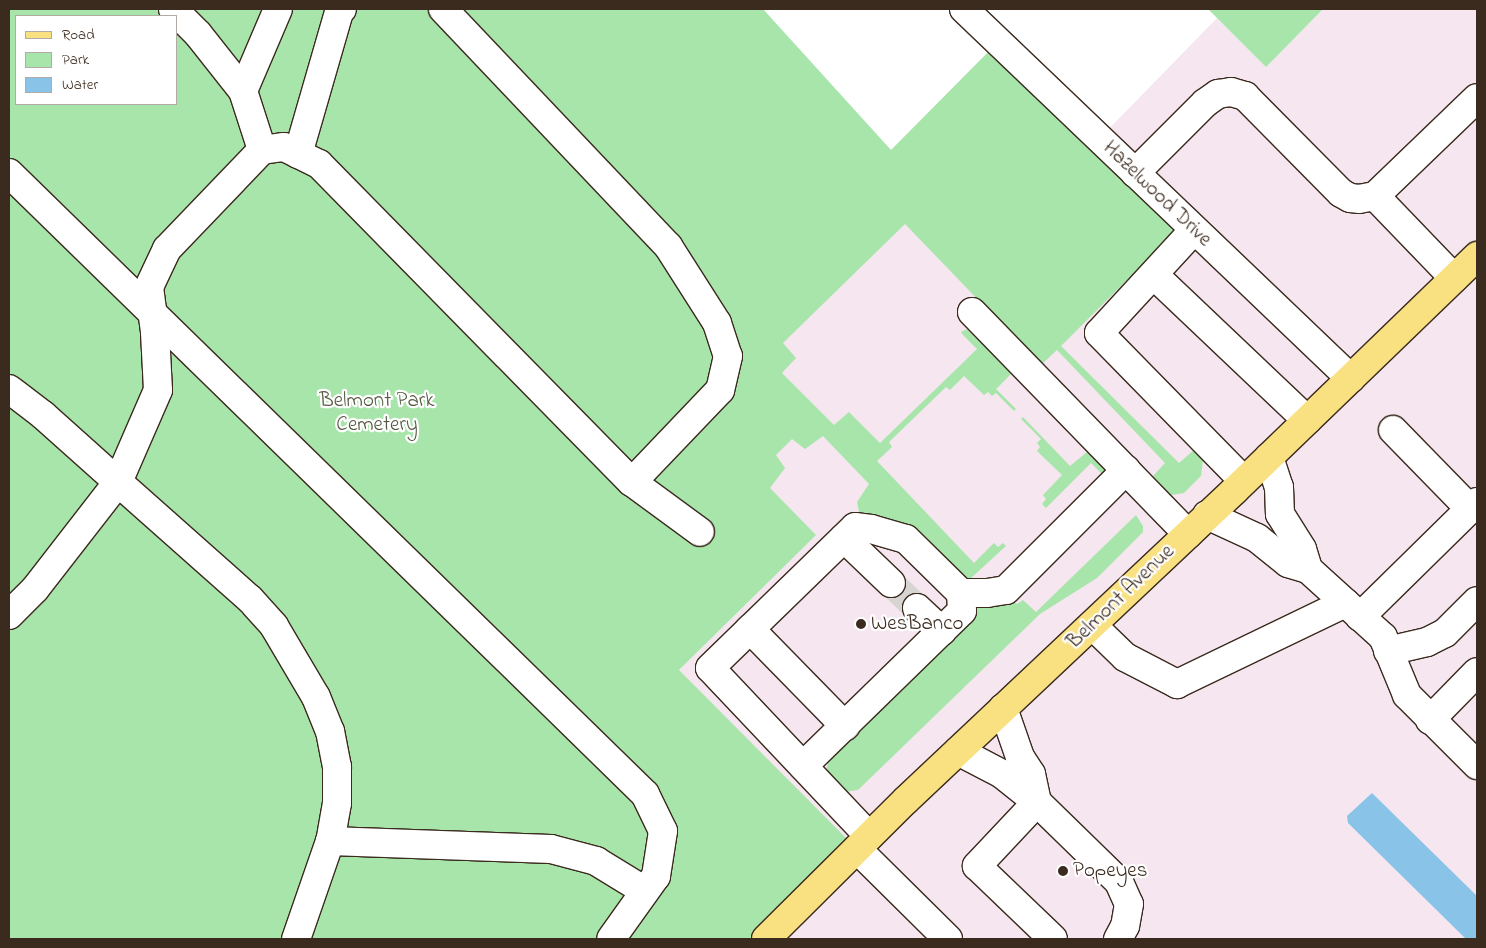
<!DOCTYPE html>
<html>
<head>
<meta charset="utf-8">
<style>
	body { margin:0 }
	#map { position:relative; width:1486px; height:948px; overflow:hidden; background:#fff; font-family:"Indie Flower",sans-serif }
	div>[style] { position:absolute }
	.built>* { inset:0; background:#f5e6f0 }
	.green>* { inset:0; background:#a8e5ab }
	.water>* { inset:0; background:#89c4e8 }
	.minor-tunnel>* { height:28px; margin-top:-14px; transform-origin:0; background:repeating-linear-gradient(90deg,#d8d4d2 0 28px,transparent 0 42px) }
	.roads { filter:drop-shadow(1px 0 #3b2a1e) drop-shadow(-1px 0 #3b2a1e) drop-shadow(0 1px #3b2a1e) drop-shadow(0 -1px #3b2a1e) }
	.minor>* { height:28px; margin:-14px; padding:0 14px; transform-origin:14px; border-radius:14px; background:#fff }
	.major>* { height:28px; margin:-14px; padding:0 14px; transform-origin:14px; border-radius:14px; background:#f9e181 }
	.dots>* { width:14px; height:14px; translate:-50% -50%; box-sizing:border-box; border:2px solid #fff; border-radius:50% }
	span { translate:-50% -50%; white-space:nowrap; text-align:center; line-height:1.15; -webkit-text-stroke:4.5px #fff; paint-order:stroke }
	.street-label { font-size:21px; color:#3b2a1e }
	.park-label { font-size:21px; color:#565941 }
	.poi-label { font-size:21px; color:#3b2a1e }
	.left { translate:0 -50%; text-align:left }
	.frame { position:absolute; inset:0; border:10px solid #3b2a1e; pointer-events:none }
	.legend { position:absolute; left:15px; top:15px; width:162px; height:90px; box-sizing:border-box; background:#fff; border:1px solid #b1aaa5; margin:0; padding:6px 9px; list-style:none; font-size:15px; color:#3b2a1e }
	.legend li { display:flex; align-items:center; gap:10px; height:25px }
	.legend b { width:25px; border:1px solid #b1aaa5 }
</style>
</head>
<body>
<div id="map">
	<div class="built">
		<div style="clip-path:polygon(1323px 9px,1477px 9px,1477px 939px,766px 939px,679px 670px,809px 540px,740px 470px,754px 355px,860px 180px,1099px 139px,1217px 18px,1266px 66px)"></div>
	</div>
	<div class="green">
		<div style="clip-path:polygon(evenodd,9px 9px,763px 9px,891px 150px,998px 42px,1180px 227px,1061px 346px,1179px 463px,1194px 450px,1203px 460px,1201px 476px,1184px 493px,1171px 495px,1165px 492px,1153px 476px,1165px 463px,1057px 350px,1041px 365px,905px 224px,783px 343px,796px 358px,782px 373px,834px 425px,849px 412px,880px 443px,977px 349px,963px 335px,961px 332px,967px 329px,1009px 371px,1011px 374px,996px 389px,1016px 409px,1014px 411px,996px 393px,992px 396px,988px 392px,984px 395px,964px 376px,950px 390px,946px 387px,889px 442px,892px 447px,877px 461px,974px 563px,994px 543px,998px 547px,1003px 543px,1006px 546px,970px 579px,963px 577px,867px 520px,859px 512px,857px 502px,869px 484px,823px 436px,805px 449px,792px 439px,776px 455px,785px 468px,770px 488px,816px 535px,679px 670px,857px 849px,766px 939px,9px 939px,9px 9px,16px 16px,176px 16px,176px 104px,16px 104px,16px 16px)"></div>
		<div style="clip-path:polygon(1208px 9px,1323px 9px,1266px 67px)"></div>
		<div style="clip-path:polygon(1023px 417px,1070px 466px,1087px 452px,1107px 471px,1103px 475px,1091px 463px,1046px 508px,1042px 504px,1046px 499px,1043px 495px,1062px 475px,1037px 451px,1040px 447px,1037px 443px,1041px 439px,1021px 419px)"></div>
		<div style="clip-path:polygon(1136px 515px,1143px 526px,1143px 532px,1097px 578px,1040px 614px,858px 790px,844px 792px,828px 778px,826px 770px,830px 757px,971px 606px,1010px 598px,1017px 604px,1023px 600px,1036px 612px)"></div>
	</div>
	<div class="water">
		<div style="clip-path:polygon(1372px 793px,1477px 896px,1477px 939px,1466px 939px,1348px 823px,1347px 816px)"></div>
	</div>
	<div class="minor-tunnel">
		<div style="left:891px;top:583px;width:36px;rotate:44deg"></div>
	</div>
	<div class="roads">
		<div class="minor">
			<div style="left:173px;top:9px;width:35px;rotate:45deg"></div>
			<div style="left:198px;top:34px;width:73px;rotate:51.7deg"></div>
			<div style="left:243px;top:91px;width:62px;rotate:72.1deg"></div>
			<div style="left:443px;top:9px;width:327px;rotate:46.5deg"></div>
			<div style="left:668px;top:246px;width:91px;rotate:57.5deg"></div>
			<div style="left:717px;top:323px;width:35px;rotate:72deg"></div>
			<div style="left:728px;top:356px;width:35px;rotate:103deg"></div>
			<div style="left:720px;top:390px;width:127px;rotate:133.7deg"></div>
			<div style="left:964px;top:9px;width:535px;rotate:43.71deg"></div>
			<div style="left:243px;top:91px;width:89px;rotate:-66.9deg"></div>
			<div style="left:298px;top:154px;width:148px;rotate:-73.9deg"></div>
			<div style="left:339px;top:12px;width:4px;rotate:-45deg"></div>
			<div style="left:9px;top:173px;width:889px;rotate:44.32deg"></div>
			<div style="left:645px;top:794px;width:41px;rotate:64.1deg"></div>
			<div style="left:663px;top:831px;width:46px;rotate:98.8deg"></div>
			<div style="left:656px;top:876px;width:77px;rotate:125.5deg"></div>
			<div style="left:1135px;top:173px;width:99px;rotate:-45deg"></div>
			<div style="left:1205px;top:103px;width:16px;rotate:-35deg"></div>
			<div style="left:1218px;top:94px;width:13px;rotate:-9deg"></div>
			<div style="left:1231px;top:92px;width:15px;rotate:16deg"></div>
			<div style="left:1245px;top:96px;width:136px;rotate:45.3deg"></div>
			<div style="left:1341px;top:193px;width:10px;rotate:29deg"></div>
			<div style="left:1350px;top:198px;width:9px;rotate:6deg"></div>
			<div style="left:1359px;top:199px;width:16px;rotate:-11deg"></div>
			<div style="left:1375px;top:196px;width:114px;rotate:46.1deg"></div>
			<div style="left:1375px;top:196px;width:141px;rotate:-43.9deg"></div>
			<div style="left:1194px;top:230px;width:140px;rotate:132.7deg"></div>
			<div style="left:1099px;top:333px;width:207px;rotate:45.6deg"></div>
			<div style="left:1154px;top:275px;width:211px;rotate:43.5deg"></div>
			<div style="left:972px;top:312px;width:310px;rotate:45.8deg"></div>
			<div style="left:9px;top:389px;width:43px;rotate:37.4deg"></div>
			<div style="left:43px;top:415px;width:101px;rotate:41.8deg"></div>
			<div style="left:118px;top:482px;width:100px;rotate:-66.5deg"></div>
			<div style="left:158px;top:390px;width:58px;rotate:-93deg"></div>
			<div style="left:155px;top:332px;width:45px;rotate:-97.6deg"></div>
			<div style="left:149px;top:287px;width:42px;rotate:-64.7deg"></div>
			<div style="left:167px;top:249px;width:137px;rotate:-46.2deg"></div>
			<div style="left:262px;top:150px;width:22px;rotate:-8deg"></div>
			<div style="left:284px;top:147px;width:39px;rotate:26deg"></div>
			<div style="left:319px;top:164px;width:446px;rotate:45.5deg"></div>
			<div style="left:632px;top:482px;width:84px;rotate:36.3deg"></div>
			<div style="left:1393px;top:430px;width:110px;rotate:45.7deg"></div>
			<div style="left:1269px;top:457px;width:32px;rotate:72deg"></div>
			<div style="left:1279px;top:487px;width:27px;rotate:88deg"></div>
			<div style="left:1280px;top:514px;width:41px;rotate:57.8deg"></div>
			<div style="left:1302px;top:549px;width:21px;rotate:73deg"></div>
			<div style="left:1207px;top:515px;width:55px;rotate:24.7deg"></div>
			<div style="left:1257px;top:538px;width:40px;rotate:39deg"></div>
			<div style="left:1288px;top:563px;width:21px;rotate:17deg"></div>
			<div style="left:1308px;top:569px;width:101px;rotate:42.2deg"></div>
			<div style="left:1383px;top:637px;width:63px;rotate:67.5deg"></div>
			<div style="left:1407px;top:695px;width:99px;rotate:45deg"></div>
			<div style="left:844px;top:538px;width:65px;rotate:43.8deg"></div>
			<div style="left:917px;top:608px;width:34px;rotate:43deg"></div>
			<div style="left:9px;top:615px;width:37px;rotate:-45deg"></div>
			<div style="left:35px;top:589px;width:135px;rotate:-52.2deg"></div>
			<div style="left:118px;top:482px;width:176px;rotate:41.6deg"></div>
			<div style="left:250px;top:599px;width:36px;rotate:48deg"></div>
			<div style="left:274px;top:626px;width:82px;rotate:59.4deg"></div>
			<div style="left:316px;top:697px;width:37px;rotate:68deg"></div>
			<div style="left:330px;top:731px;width:37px;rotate:79deg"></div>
			<div style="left:337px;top:767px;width:36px;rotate:90deg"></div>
			<div style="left:337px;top:803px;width:39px;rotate:100deg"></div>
			<div style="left:330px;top:841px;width:104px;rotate:109.1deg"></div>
			<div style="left:1360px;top:617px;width:164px;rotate:-44.5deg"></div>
			<div style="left:1092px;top:625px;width:46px;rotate:44.1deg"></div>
			<div style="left:1125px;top:657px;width:59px;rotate:27.4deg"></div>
			<div style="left:1177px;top:684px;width:187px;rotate:-25.7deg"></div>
			<div style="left:750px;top:629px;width:136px;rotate:45.6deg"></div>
			<div style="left:1388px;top:651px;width:40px;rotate:-13deg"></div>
			<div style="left:1427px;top:642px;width:20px;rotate:-27deg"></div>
			<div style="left:1445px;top:633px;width:45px;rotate:-45deg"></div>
			<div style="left:1003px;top:708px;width:52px;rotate:70.9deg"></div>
			<div style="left:1020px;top:757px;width:20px;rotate:57deg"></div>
			<div style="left:1031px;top:774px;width:29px;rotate:78deg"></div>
			<div style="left:1430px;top:720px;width:67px;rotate:-45.6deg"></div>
			<div style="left:958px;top:751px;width:50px;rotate:27.6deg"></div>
			<div style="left:1002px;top:774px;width:45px;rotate:38.7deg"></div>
			<div style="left:1037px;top:802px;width:115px;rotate:44.3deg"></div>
			<div style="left:1119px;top:882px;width:24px;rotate:66deg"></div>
			<div style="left:1129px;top:904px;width:22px;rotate:100deg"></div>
			<div style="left:1125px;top:926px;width:15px;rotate:118deg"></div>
			<div style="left:803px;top:766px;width:222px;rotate:-44.3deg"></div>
			<div style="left:962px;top:611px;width:18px;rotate:-93deg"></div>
			<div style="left:1037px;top:802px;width:88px;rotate:133.2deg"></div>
			<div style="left:977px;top:866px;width:105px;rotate:43.8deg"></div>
			<div style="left:869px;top:836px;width:231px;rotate:-133.4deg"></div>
			<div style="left:710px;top:668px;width:202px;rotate:-44.2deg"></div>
			<div style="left:855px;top:527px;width:16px;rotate:7deg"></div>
			<div style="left:871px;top:529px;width:36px;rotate:16deg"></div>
			<div style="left:906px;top:539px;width:77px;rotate:44.5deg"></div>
			<div style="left:961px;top:593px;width:26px"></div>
			<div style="left:987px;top:593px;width:19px;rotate:-9deg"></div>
			<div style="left:1006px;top:590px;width:170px;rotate:-45deg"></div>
			<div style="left:330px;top:841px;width:221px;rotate:2.1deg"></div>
			<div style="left:551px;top:849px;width:47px;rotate:14.9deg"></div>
			<div style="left:596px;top:861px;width:57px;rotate:31.5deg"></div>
			<div style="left:857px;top:849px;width:128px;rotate:44.7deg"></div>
		</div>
		<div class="major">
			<div style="left:766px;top:939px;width:197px;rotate:-44.8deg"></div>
			<div style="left:906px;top:800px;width:452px;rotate:-43.3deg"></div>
			<div style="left:1235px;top:490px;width:337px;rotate:-44deg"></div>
		</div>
	</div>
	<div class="dots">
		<div style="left:861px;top:624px;background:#3b2a1e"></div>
		<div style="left:1063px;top:871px;background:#3b2a1e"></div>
	</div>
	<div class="street-label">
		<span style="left:1157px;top:194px;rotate:44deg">Hazelwood Drive</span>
		<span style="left:1121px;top:597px;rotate:-44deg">Belmont Avenue</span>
	</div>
	<div class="park-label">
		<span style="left:377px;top:413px">Belmont Park<br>Cemetery</span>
	</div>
	<div class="poi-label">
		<span class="left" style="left:871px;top:624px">WesBanco</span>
		<span class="left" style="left:1073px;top:871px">Popeyes</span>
	</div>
	<div class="frame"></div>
	<ul class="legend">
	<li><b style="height:6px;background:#f9e181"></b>Road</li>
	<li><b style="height:14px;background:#a8e5ab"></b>Park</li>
	<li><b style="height:14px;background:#89c4e8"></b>Water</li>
	</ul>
</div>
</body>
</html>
